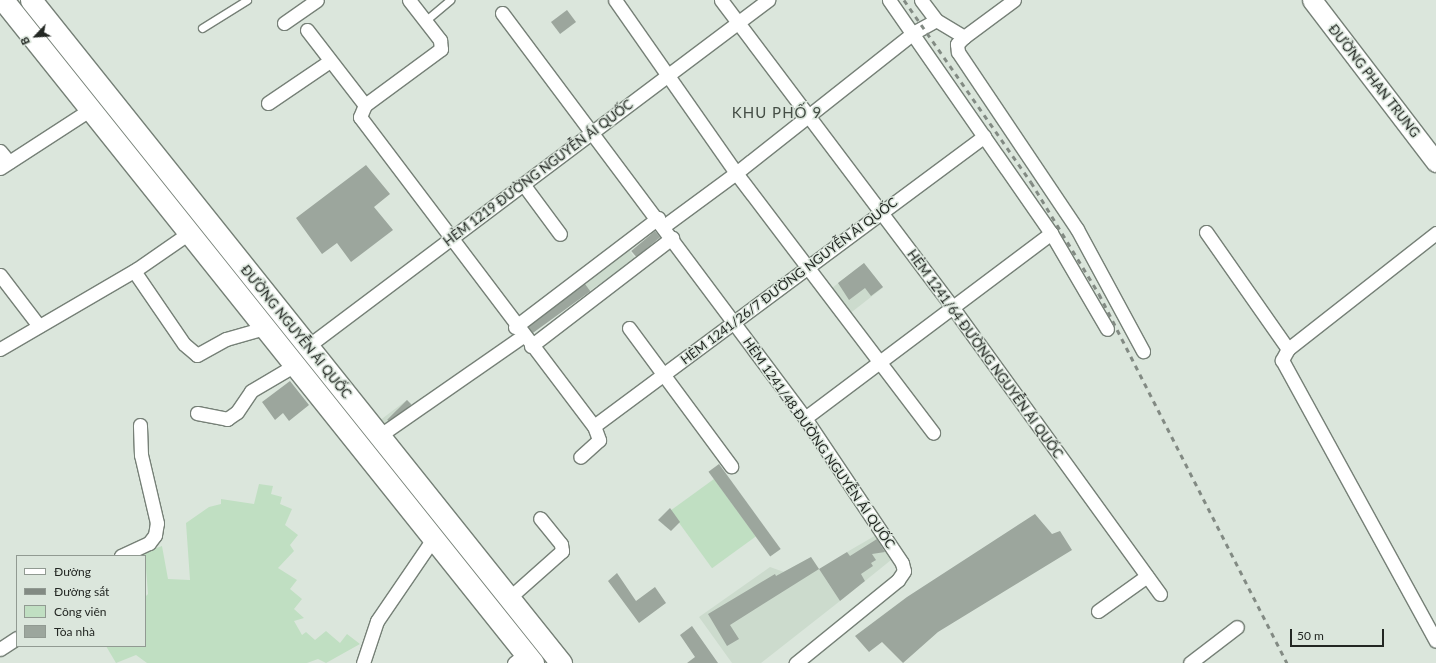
<!DOCTYPE html>
<html>
<head>
<meta charset="utf-8">
<style>
	body { margin:0 }
	#map { position:relative; width:1436px; height:663px; overflow:hidden; background:#dbe6dc; font-family:Lato,sans-serif }
	div>[style] { position:absolute }
	.built>* { inset:0; background:#ccdbcd; transform-origin:0 0 }
	.green>* { inset:0; background:#c0dfc2; transform-origin:0 0 }
	.building>* { inset:0; background:#9ca69d; transform-origin:0 0 }
	.roads { filter:drop-shadow(1px 0 #768077) drop-shadow(-1px 0 #768077) drop-shadow(0 1px #768077) drop-shadow(0 -1px #768077) }
	.lane>* { height:7px; margin:-3.5px; padding:0 3.5px; transform-origin:3.5px; border-radius:3.5px; background:#fff }
	.street>* { height:13px; margin:-6.5px; padding:0 6.5px; transform-origin:6.5px; border-radius:6.5px; background:#fff }
	.secondary>* { height:19px; margin:-9.5px; padding:0 9.5px; transform-origin:9.5px; border-radius:9.5px; background:#fff }
	.primary>* { height:21px; margin:-10.5px; padding:0 10.5px; transform-origin:10.5px; border-radius:10.5px; background:#fff }
	.rail>* { height:3px; margin-top:-1.5px; transform-origin:0; background:repeating-linear-gradient(90deg,#828a83 0 5px,transparent 0 10px) }
	span { translate:-50% -50%; white-space:nowrap; text-align:center; line-height:1.15; -webkit-text-stroke:3px #dbe6dc; paint-order:stroke }
	.street-label { font-size:13px; color:#232723 }
	.quarter-label { font-size:15px; color:#454e46; letter-spacing:1px }
	.legend { position:absolute; left:16px; top:555px; width:130px; height:92px; box-sizing:border-box; background:#dbe6dc; border:1px solid #919a92; margin:0; padding:5px 7px; list-style:none; font-size:12px; color:#232723 }
	.legend li { display:flex; align-items:center; gap:8px; height:20px }
	.legend b { width:20px; border:1px solid #919a92 }
	.north { position:absolute; left:16px; top:16px; width:40px; height:40px; -webkit-text-stroke:3px #dbe6dc; paint-order:stroke; rotate:245deg; font-size:11px; font-weight:700; line-height:16px; text-align:center; color:#232723 }
	.north::after { content:''; display:block; margin:auto; width:14px; height:18px; background:#232723; clip-path:polygon(50% 0,100% 100%,50% 72%,0 100%) }
	.scale { position:absolute; left:1290px; top:629px; width:94px; height:18px; box-sizing:border-box; border:2px solid #232723; border-top:0; padding-left:5px; font-size:12px; line-height:14px; white-space:nowrap; color:#232723; -webkit-text-stroke:3px #dbe6dc; paint-order:stroke }
</style>
</head>
<body>
<div id="map">
	<div class="built">
		<div style="left:628px;top:248px;width:14px;height:132px;rotate:56deg"></div>
		<div style="left:864px;top:263px;width:31px;height:43px;rotate:52deg"></div>
		<div style="left:407px;top:400px;width:10px;height:40px;rotate:53deg"></div>
		<div style="clip-path:polygon(878px 534px,891px 560px,865px 581px,847px 552px)"></div>
		<div style="clip-path:polygon(811px 557px,840px 601px,761px 663px,732px 663px,699px 617px,770px 567px,784px 572px)"></div>
	</div>
	<div class="green">
		<div style="left:714px;top:479px;width:71px;height:54px;rotate:54deg"></div>
		<div style="clip-path:polygon(259px 484px,273px 486px,271px 494px,282px 497px,280px 504px,292px 509px,285px 525px,298px 535px,290px 545px,294px 551px,278px 568px,297px 580px,290px 589px,302px 599px,294px 609px,304px 618px,294px 621px,302px 635px,306px 632px,315px 640px,326px 631px,340px 643px,347px 634px,360px 644px,326px 663px,318px 659px,307px 663px,147px 663px,136px 655px,116px 663px,106px 646px,145px 646px,145px 597px,148px 594px,145px 556px,134px 556px,162px 546px,168px 579px,190px 580px,186px 523px,209px 507px,221px 504px,221px 499px,254px 504px)"></div>
	</div>
	<div class="building">
		<div style="left:567px;top:10px;width:15px;height:20px;rotate:53deg"></div>
		<div style="clip-path:polygon(366px 165px,390px 194px,374px 207px,393px 230px,351px 262px,337px 243px,322px 254px,296px 218px)"></div>
		<div style="left:655px;top:231px;width:8px;height:31px;rotate:50deg"></div>
		<div style="clip-path:polygon(864px 263px,883px 287px,871px 296px,865px 288px,849px 300px,838px 283px)"></div>
		<div style="left:585px;top:284px;width:9px;height:71px;rotate:54deg"></div>
		<div style="clip-path:polygon(290px 381px,309px 405px,289px 421px,283px 413px,275px 420px,262px 402px)"></div>
		<div style="left:407px;top:400px;width:6px;height:28px;rotate:45deg"></div>
		<div style="left:719px;top:464px;width:105px;height:13px;rotate:54deg"></div>
		<div style="clip-path:polygon(670px 508px,680px 522px,671px 531px,658px 520px)"></div>
		<div style="clip-path:polygon(1035px 514px,1052px 534px,1060px 531px,1072px 550px,938px 632px,903px 663px,882px 642px,869px 652px,855px 636px,907px 597px)"></div>
		<div style="clip-path:polygon(877px 539px,885px 552px,872px 554px,876px 560px,871px 563px,873px 566px,861px 574px,865px 581px,840px 601px,819px 569px,730px 625px,739px 639px,727px 646px,708px 614px,775px 574px,776px 576px,811px 557px,819px 569px,847px 552px,850px 556px)"></div>
		<div style="clip-path:polygon(617px 573px,636px 601px,655px 587px,666px 603px,639px 623px,608px 581px)"></div>
		<div style="clip-path:polygon(692px 626px,718px 663px,687px 663px,695px 657px,680px 635px)"></div>
	</div>
	<div class="roads">
		<div class="lane">
			<div style="left:425px;top:21px;width:33px;rotate:-40deg"></div>
			<div style="left:202px;top:28px;width:53px;rotate:-31.9deg"></div>
		</div>
		<div class="street">
			<div style="left:409px;top:0;width:51px;rotate:52.2deg"></div>
			<div style="left:440px;top:40px;width:9px;rotate:84deg"></div>
			<div style="left:441px;top:49px;width:94px;rotate:143.6deg"></div>
			<div style="left:365px;top:105px;width:13px;rotate:113deg"></div>
			<div style="left:360px;top:117px;width:388px;rotate:52.9deg"></div>
			<div style="left:594px;top:426px;width:15px;rotate:70deg"></div>
			<div style="left:599px;top:440px;width:25px;rotate:138deg"></div>
			<div style="left:615px;top:0;width:211px;rotate:55deg"></div>
			<div style="left:736px;top:173px;width:326px;rotate:52.8deg"></div>
			<div style="left:721px;top:0;width:386px;rotate:53deg"></div>
			<div style="left:953px;top:308px;width:353px;rotate:54.1deg"></div>
			<div style="left:889px;top:0;width:284px;rotate:55.2deg"></div>
			<div style="left:1051px;top:233px;width:111px;rotate:59.7deg"></div>
			<div style="left:921px;top:0;width:25px;rotate:53deg"></div>
			<div style="left:936px;top:20px;width:33px;rotate:31deg"></div>
			<div style="left:964px;top:37px;width:62px;rotate:-36.5deg"></div>
			<div style="left:502px;top:13px;width:506px;rotate:53.2deg"></div>
			<div style="left:805px;top:418px;width:174px;rotate:56.2deg"></div>
			<div style="left:902px;top:563px;width:8px;rotate:76deg"></div>
			<div style="left:904px;top:571px;width:11px;rotate:124deg"></div>
			<div style="left:898px;top:580px;width:132px;rotate:140.9deg"></div>
			<div style="left:284px;top:23px;width:40px;rotate:-34.9deg"></div>
			<div style="left:307px;top:30px;width:95px;rotate:52.3deg"></div>
			<div style="left:964px;top:37px;width:10px;rotate:135deg"></div>
			<div style="left:957px;top:44px;width:8px;rotate:83deg"></div>
			<div style="left:958px;top:52px;width:213px;rotate:56.1deg"></div>
			<div style="left:1077px;top:229px;width:139px;rotate:61.6deg"></div>
			<div style="left:268px;top:103px;width:75px;rotate:-34.1deg"></div>
			<div style="left:0;top:151px;width:14px;rotate:51deg"></div>
			<div style="left:0;top:168px;width:108px;rotate:-33deg"></div>
			<div style="left:523px;top:184px;width:62px;rotate:53.5deg"></div>
			<div style="left:664px;top:226px;width:89px;rotate:-36.4deg"></div>
			<div style="left:736px;top:173px;width:226px;rotate:-38.3deg"></div>
			<div style="left:913px;top:33px;width:26px;rotate:-29deg"></div>
			<div style="left:1206px;top:232px;width:143px;rotate:55deg"></div>
			<div style="left:1436px;top:233px;width:188px;rotate:141.9deg"></div>
			<div style="left:1288px;top:349px;width:13px;rotate:119deg"></div>
			<div style="left:1282px;top:360px;width:320px;rotate:61.3deg"></div>
			<div style="left:134px;top:271px;width:88px;rotate:55.6deg"></div>
			<div style="left:184px;top:344px;width:17px;rotate:40deg"></div>
			<div style="left:197px;top:355px;width:33px;rotate:-29deg"></div>
			<div style="left:226px;top:339px;width:41px;rotate:-15.8deg"></div>
			<div style="left:0;top:275px;width:64px;rotate:52.6deg"></div>
			<div style="left:515px;top:327px;width:180px;rotate:-37.3deg"></div>
			<div style="left:629px;top:328px;width:172px;rotate:53.5deg"></div>
			<div style="left:308px;top:346px;width:576px;rotate:-36.95deg"></div>
			<div style="left:531px;top:346px;width:178px;rotate:-37.5deg"></div>
			<div style="left:0;top:349px;width:159px;rotate:-30.3deg"></div>
			<div style="left:137px;top:269px;width:63px;rotate:-34.7deg"></div>
			<div style="left:197px;top:413px;width:31px;rotate:11deg"></div>
			<div style="left:227px;top:419px;width:12px;rotate:-35deg"></div>
			<div style="left:237px;top:412px;width:25px;rotate:-56deg"></div>
			<div style="left:251px;top:391px;width:51px;rotate:-30.6deg"></div>
			<div style="left:805px;top:418px;width:308px;rotate:-36.9deg"></div>
			<div style="left:594px;top:426px;width:486px;rotate:-36.6deg"></div>
			<div style="left:379px;top:436px;width:175px;rotate:-34.8deg"></div>
			<div style="left:121px;top:556px;width:31px;rotate:-25deg"></div>
			<div style="left:149px;top:543px;width:10px;rotate:-53deg"></div>
			<div style="left:155px;top:535px;width:12px;rotate:-81deg"></div>
			<div style="left:157px;top:523px;width:70px;rotate:-103.2deg"></div>
			<div style="left:141px;top:455px;width:30px;rotate:-92deg"></div>
			<div style="left:509px;top:598px;width:71px;rotate:-41.6deg"></div>
			<div style="left:562px;top:551px;width:7px;rotate:-98deg"></div>
			<div style="left:561px;top:544px;width:33px;rotate:-129deg"></div>
			<div style="left:1098px;top:611px;width:60px;rotate:-35.5deg"></div>
			<div style="left:0;top:649px;width:20px;rotate:-33deg"></div>
			<div style="left:363px;top:663px;width:44px;rotate:-71.6deg"></div>
			<div style="left:377px;top:621px;width:99px;rotate:-55.7deg"></div>
			<div style="left:514px;top:663px;width:14px;rotate:-39deg"></div>
			<div style="left:1190px;top:663px;width:59px;rotate:-37.5deg"></div>
		</div>
		<div class="secondary">
			<div style="left:1312px;top:0;width:204px;rotate:52.6deg"></div>
		</div>
		<div class="primary">
			<div style="left:3px;top:0;width:849px;rotate:51.36deg"></div>
			<div style="left:31px;top:0;width:849px;rotate:51.36deg"></div>
		</div>
	</div>
	<div class="rail">
		<div style="left:904px;top:0;width:222px;rotate:55.1deg"></div>
		<div style="left:1031px;top:182px;width:131px;rotate:58.7deg"></div>
		<div style="left:1099px;top:294px;width:414px;rotate:63deg"></div>
	</div>
	<div class="street-label">
		<span style="left:1374px;top:81px;rotate:52deg">ĐƯỜNG PHAN TRUNG</span>
		<span style="left:538px;top:173px;rotate:-37deg">HẺM 1219 ĐƯỜNG NGUYỄN ÁI QUỐC</span>
		<span style="left:789px;top:281px;rotate:-37deg">HẺM 1241/26/7 ĐƯỜNG NGUYỄN ÁI QUỐC</span>
		<span style="left:296px;top:332px;rotate:51deg">ĐƯỜNG NGUYỄN ÁI QUỐC</span>
		<span style="left:985px;top:354px;rotate:54deg">HẺM 1241/64 ĐƯỜNG NGUYỄN ÁI QUỐC</span>
		<span style="left:819px;top:443px;rotate:55deg">HẺM 1241/48 ĐƯỜNG NGUYỄN ÁI QUỐC</span>
	</div>
	<div class="quarter-label">
		<span style="left:777px;top:113px">KHU PHỐ 9</span>
	</div>
	<ul class="legend">
	<li><b style="height:5px;background:#fff"></b>Đường</li>
	<li><b style="height:5px;background:#828a83"></b>Đường sắt</li>
	<li><b style="height:11px;background:#c0dfc2"></b>Công viên</li>
	<li><b style="height:11px;background:#9ca69d"></b>Tòa nhà</li>
	</ul>
	<div class="north">B</div>
	<div class="scale">50 m</div>
</div>
</body>
</html>
